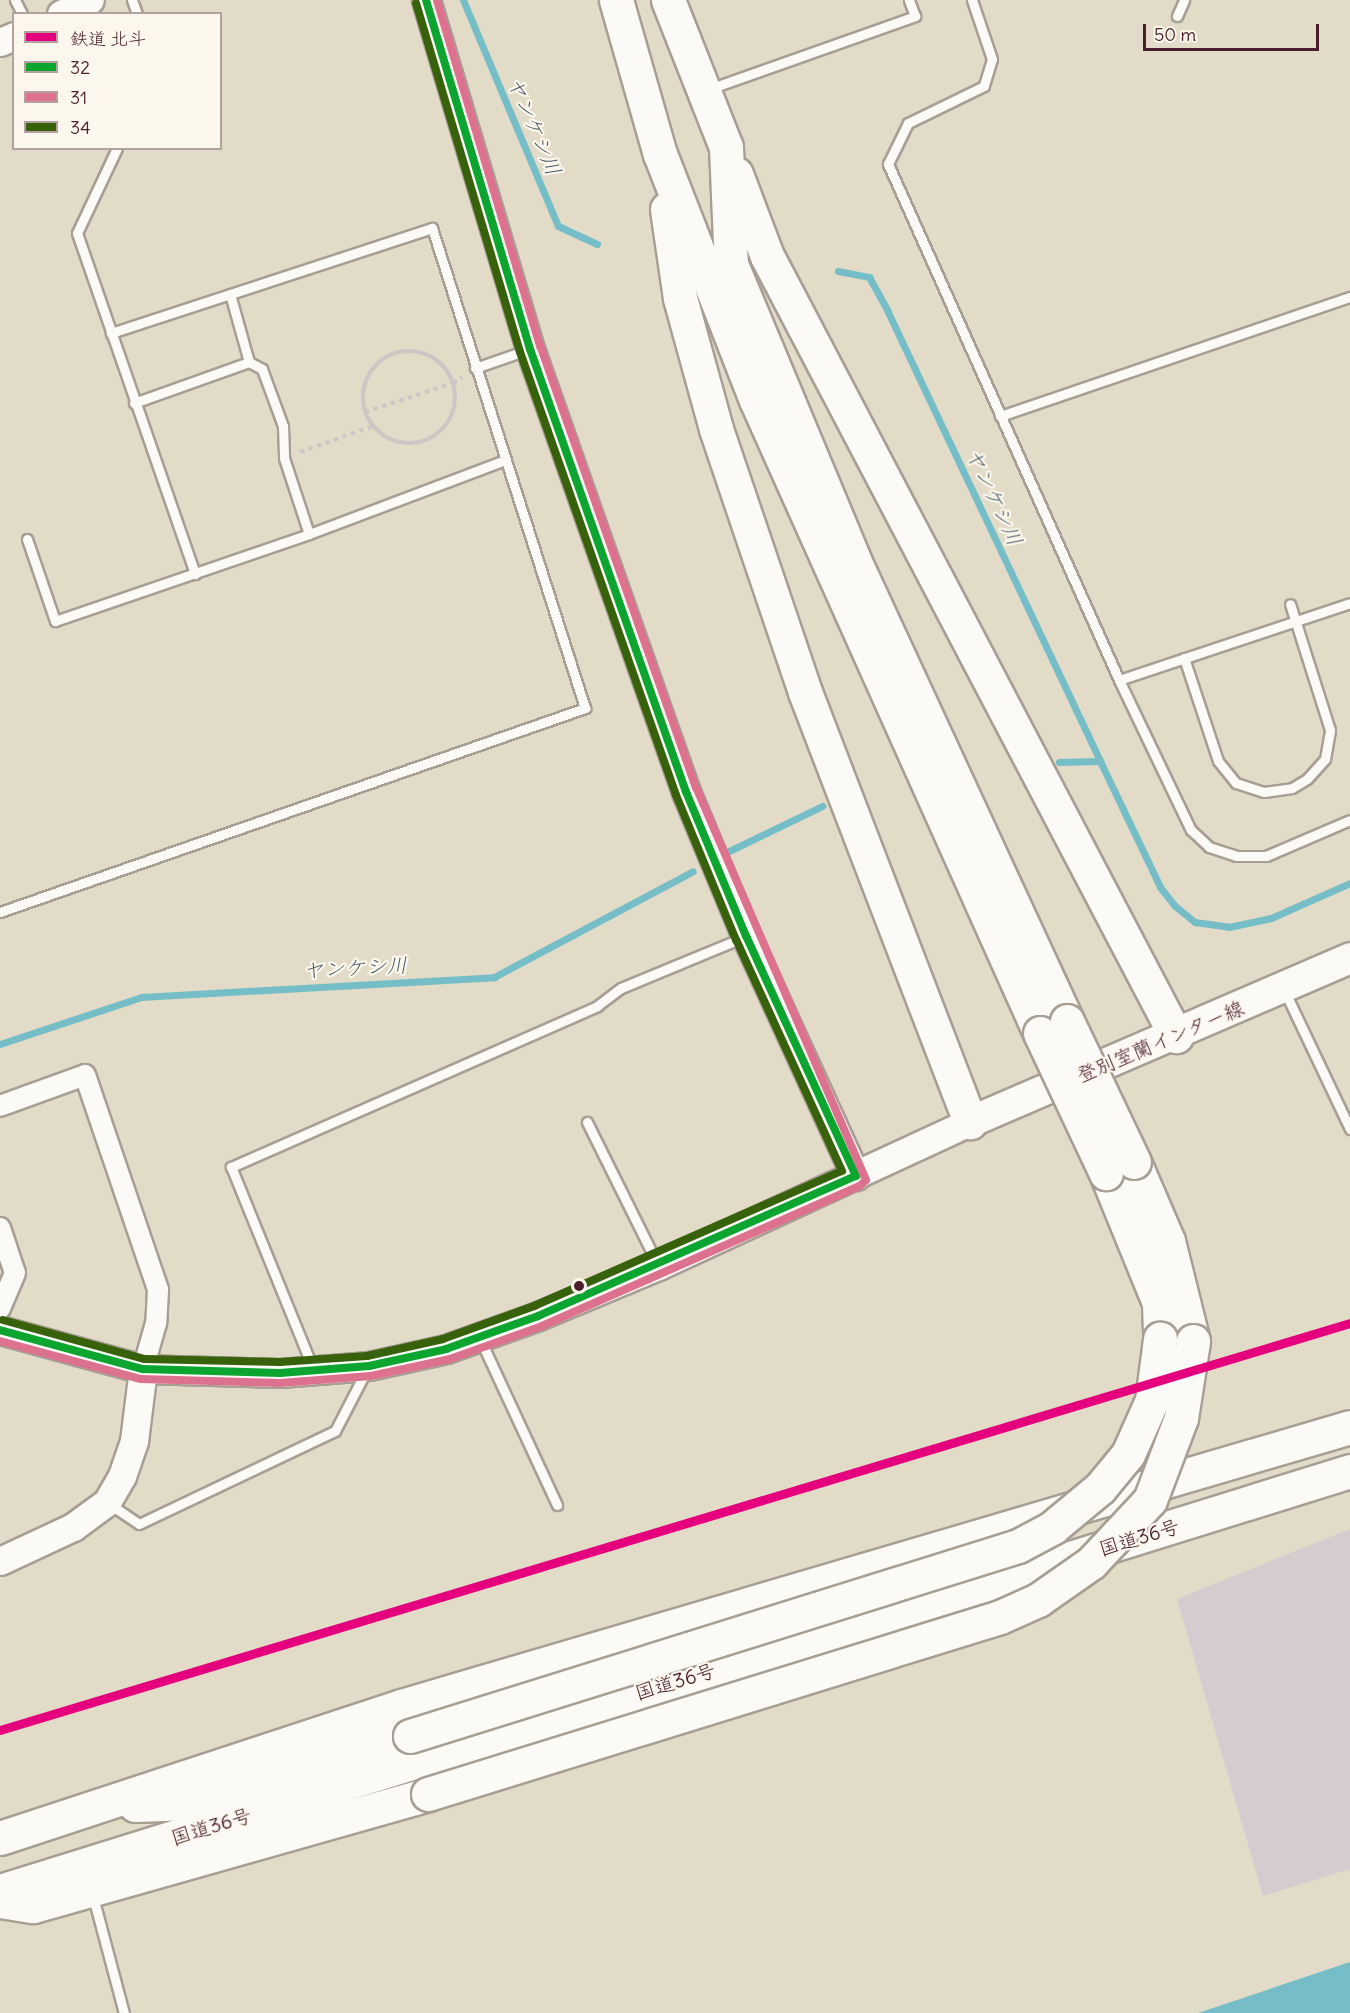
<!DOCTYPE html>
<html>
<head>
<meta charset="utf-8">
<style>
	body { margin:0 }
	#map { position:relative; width:1350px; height:2013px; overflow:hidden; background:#e2dbc8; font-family:Delius,"Klee One",sans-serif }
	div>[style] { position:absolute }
	.industrial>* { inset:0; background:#d5cccf }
	.water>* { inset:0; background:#76bec7 }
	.stream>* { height:7px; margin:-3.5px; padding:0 3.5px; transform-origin:3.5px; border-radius:3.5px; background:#76bec7 }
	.path>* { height:4px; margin-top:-2px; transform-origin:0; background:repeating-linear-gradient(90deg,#ccc7c5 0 4.5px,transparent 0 9px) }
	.path>.ring { margin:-2px; padding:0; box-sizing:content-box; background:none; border:4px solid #ccc7c5; border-radius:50% }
	.roads { filter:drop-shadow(2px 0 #a79e94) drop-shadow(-2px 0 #a79e94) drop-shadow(0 2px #a79e94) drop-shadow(0 -2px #a79e94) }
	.lane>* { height:9px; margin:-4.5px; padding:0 4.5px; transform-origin:4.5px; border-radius:4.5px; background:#fbfaf7 }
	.street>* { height:20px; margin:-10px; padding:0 10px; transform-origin:10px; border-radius:10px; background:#fbfaf7 }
	.secondary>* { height:27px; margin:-13.5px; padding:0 13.5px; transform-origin:13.5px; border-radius:13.5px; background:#fbfaf7 }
	.primary>* { height:30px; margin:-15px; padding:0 15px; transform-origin:15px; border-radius:15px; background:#fbfaf7 }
	.highway>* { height:33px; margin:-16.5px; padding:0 16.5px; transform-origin:16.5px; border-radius:16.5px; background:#fbfaf7 }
	.bridges { filter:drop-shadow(2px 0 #a79e94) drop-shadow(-2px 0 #a79e94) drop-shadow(0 2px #a79e94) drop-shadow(0 -2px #a79e94) }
	.highway-bridge>* { height:33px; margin:-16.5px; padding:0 16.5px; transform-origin:16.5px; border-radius:16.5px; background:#fbfaf7 }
	.bus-1>* { height:8px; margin:-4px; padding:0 4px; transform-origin:4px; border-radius:4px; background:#0ba530 }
	.bus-2>* { height:8px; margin:-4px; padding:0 4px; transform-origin:4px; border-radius:4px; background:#dd728e }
	.bus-3>* { height:8px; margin:-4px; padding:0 4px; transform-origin:4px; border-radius:4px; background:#38610b }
	.rail-1>* { height:9px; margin:-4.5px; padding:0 4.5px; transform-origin:4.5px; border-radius:4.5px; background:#e5007d }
	.dots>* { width:16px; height:16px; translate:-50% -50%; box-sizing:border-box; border:3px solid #fbf7ec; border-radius:50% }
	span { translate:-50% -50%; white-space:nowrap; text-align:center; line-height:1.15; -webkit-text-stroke:4.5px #fbf7ec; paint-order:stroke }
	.street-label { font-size:20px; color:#4a1f2b }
	.water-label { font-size:21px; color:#495a69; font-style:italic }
	.legend { position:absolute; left:12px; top:12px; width:210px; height:138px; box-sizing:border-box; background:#fbf7ec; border:2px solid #b4a19f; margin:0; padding:8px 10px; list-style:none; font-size:18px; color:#4a1f2b }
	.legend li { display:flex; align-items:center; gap:12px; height:30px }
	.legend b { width:30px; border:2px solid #b4a19f }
	.scale { position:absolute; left:1143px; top:24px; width:176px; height:27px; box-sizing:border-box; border:3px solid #4a1f2b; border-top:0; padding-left:8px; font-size:18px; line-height:21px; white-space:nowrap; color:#4a1f2b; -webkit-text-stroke:4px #fbf7ec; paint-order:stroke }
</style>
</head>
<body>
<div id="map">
	<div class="industrial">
		<div style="clip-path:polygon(1350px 1529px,1350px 1869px,1263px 1896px,1177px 1599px)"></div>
	</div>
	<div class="water">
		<div style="clip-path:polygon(1350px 1962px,1350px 2013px,1198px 2013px)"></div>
	</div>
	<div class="stream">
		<div style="left:463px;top:0;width:245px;rotate:67.2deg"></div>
		<div style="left:558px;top:226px;width:43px;rotate:24.8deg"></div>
		<div style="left:838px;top:271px;width:32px;rotate:11deg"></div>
		<div style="left:869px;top:277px;width:38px;rotate:61deg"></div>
		<div style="left:887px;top:310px;width:499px;rotate:64.7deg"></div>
		<div style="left:1059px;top:762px;width:41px;rotate:-1.4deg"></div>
		<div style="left:1100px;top:761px;width:140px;rotate:64.5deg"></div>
		<div style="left:1160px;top:887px;width:24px;rotate:52deg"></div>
		<div style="left:1175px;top:906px;width:26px;rotate:39deg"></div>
		<div style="left:1195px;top:922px;width:34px;rotate:8deg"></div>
		<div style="left:1229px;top:927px;width:43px;rotate:-12.1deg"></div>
		<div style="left:1271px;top:918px;width:86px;rotate:-23.9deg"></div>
		<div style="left:727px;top:852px;width:106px;rotate:-25.8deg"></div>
		<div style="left:0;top:1044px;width:149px;rotate:-18.4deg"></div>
		<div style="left:141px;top:997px;width:354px;rotate:-3.2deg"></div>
		<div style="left:494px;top:977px;width:225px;rotate:-28deg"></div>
	</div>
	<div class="path">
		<div class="ring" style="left:363px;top:351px;width:88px;height:88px"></div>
		<div style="left:365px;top:412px;width:93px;rotate:-18.2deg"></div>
		<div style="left:453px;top:383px;width:11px;rotate:-34deg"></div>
		<div style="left:300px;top:452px;width:77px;rotate:-19.6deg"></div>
	</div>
	<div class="roads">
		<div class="lane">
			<div style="left:15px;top:0;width:16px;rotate:63deg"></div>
			<div style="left:132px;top:0;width:15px;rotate:70deg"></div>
			<div style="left:972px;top:0;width:62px;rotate:71.3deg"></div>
			<div style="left:992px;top:59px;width:28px;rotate:107deg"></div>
			<div style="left:984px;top:86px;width:85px;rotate:154deg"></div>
			<div style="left:908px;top:123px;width:46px;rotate:116deg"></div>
			<div style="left:888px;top:164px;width:565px;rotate:65.88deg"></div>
			<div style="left:1119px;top:680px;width:166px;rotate:64.4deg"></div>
			<div style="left:1191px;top:830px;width:25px;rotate:43deg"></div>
			<div style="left:1209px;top:847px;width:28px;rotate:18deg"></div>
			<div style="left:1236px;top:856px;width:30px"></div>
			<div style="left:1266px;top:856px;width:91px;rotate:-23.2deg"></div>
			<div style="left:1177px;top:16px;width:17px;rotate:-66deg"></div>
			<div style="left:709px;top:89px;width:219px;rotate:-19.5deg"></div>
			<div style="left:915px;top:16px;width:17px;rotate:-111deg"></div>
			<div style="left:117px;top:148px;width:94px;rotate:115.2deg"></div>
			<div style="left:77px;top:233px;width:361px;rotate:70.9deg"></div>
			<div style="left:230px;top:294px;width:71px;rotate:74.4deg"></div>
			<div style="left:249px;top:362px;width:15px;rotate:28deg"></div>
			<div style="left:262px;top:369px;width:61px;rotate:69.8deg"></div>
			<div style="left:283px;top:426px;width:32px;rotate:88deg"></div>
			<div style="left:284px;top:458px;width:80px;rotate:71.8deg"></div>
			<div style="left:475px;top:368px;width:55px;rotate:-19.1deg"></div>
			<div style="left:134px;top:403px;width:122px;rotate:-19.6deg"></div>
			<div style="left:1000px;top:416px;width:370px;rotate:-18.8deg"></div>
			<div style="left:27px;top:539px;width:87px;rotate:71.1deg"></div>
			<div style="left:55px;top:621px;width:268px;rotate:-18.9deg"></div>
			<div style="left:309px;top:534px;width:210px;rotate:-20.7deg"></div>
			<div style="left:1184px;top:658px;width:108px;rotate:71.7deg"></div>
			<div style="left:1218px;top:761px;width:28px;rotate:51deg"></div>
			<div style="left:1236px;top:783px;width:29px;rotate:18deg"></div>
			<div style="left:1264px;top:792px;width:28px;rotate:-8deg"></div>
			<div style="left:1292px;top:788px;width:17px;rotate:-31deg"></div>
			<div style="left:1307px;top:779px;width:27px;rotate:-48deg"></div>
			<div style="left:1325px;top:759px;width:29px;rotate:-80deg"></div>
			<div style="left:1330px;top:730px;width:132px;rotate:-107.6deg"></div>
			<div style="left:1119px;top:680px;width:243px;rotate:-18.4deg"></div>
			<div style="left:0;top:912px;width:620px;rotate:-19.22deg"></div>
			<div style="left:585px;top:708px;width:504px;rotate:-107.68deg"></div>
			<div style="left:432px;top:228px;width:338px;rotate:161.9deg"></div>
			<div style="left:1284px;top:990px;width:154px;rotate:64.6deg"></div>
			<div style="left:587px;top:1122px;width:157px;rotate:63.6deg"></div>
			<div style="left:480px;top:1339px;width:183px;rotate:65.1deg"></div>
			<div style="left:312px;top:1366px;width:215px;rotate:-112.1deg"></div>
			<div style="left:231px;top:1167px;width:400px;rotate:-23.7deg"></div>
			<div style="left:597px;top:1006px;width:30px;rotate:-37deg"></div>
			<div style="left:621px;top:988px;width:133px;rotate:-22.5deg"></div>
			<div style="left:108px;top:1503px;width:37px;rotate:34deg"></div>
			<div style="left:139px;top:1524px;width:217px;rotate:-25.4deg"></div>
			<div style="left:335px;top:1431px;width:68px;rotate:-62.7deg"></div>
			<div style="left:92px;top:1893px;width:124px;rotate:75.1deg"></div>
		</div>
		<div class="street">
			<div style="left:0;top:1106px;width:90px;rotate:-20deg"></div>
			<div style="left:85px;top:1075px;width:227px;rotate:71.2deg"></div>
			<div style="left:158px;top:1290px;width:33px;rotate:93deg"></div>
			<div style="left:156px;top:1323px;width:48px;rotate:105.8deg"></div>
			<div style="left:0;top:1228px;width:47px;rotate:71.6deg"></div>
			<div style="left:15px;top:1273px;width:39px;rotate:113deg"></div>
		</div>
		<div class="secondary">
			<div style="left:426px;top:0;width:364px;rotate:73.4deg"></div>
			<div style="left:530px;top:349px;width:470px;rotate:70.6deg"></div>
			<div style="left:686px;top:792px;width:156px;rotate:67.4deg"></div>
			<div style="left:746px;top:936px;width:264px;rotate:65.4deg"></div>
			<div style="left:61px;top:14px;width:32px;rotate:-26deg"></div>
			<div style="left:0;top:42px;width:15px;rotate:-23deg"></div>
			<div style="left:0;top:1330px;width:148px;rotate:15.3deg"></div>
			<div style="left:143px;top:1369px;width:137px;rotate:1.7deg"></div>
			<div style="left:280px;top:1373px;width:89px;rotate:-4.5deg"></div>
			<div style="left:369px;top:1366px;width:79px;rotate:-12.4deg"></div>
			<div style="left:446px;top:1349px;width:98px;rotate:-19.7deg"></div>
			<div style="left:538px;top:1316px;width:130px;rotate:-22.6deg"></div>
			<div style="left:658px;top:1266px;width:344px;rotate:-24.8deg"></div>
			<div style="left:0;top:1561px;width:81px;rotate:-25deg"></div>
			<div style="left:73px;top:1527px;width:42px;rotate:-36.3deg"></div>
			<div style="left:107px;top:1502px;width:30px;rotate:-60deg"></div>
			<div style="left:122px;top:1476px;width:37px;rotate:-71deg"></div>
			<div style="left:134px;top:1441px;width:73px;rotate:-82.9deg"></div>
		</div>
		<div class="primary">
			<div style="left:970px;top:1122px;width:414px;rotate:-23.3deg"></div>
		</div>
		<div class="highway">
			<div style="left:616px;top:0;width:160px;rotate:74.1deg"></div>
			<div style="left:660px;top:154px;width:264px;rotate:68.7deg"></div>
			<div style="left:756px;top:400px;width:694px;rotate:65.84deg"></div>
			<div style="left:668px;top:0;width:158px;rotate:68.5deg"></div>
			<div style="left:726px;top:147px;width:117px;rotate:87.6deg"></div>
			<div style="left:731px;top:264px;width:321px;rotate:67.4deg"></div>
			<div style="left:854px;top:560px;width:508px;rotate:65.2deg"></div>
			<div style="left:736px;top:174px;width:88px;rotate:69.3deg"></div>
			<div style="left:767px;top:256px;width:881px;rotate:62.33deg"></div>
			<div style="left:667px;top:209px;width:90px;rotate:81.7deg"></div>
			<div style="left:680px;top:298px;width:136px;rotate:74.6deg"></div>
			<div style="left:716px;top:429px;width:278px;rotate:71.3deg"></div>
			<div style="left:805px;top:692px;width:461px;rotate:69deg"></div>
			<div style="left:1134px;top:1162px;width:86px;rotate:66.7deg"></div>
			<div style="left:1168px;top:1241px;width:103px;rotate:76deg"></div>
			<div style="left:1106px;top:1173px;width:140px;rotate:67.8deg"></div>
			<div style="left:1159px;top:1303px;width:36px;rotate:88deg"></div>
			<div style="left:135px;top:1805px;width:56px;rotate:-2deg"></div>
			<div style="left:191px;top:1803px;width:229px;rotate:-17deg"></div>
			<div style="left:0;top:1838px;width:422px;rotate:-18.2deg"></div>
			<div style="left:401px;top:1706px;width:989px;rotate:-16.38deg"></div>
			<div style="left:0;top:1891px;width:1414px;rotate:-17.28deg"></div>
			<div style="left:0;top:1901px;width:33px;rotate:9deg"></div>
			<div style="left:33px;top:1906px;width:411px;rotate:-15.8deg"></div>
		</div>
	</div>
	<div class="bridges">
		<div class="highway-bridge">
			<div style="left:1067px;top:1021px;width:156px;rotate:64.6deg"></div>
			<div style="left:1040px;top:1033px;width:155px;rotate:64.8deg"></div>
			<div style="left:410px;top:1736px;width:637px;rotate:-17.35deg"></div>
			<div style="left:1018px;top:1546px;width:40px;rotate:-28deg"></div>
			<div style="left:1053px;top:1527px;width:61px;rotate:-39.7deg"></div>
			<div style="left:1100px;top:1488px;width:44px;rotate:-50.5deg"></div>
			<div style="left:1128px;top:1454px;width:59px;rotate:-66deg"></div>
			<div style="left:1152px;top:1400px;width:62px;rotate:-82.5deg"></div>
			<div style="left:428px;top:1794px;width:599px;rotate:-17.19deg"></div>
			<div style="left:1000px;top:1617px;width:42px;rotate:-24.1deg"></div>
			<div style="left:1038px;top:1600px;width:65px;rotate:-34.9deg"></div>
			<div style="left:1091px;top:1563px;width:86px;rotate:-46.9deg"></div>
			<div style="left:1150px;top:1500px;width:88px;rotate:-69.3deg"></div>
			<div style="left:1181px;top:1418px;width:78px;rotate:-81.1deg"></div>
		</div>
	</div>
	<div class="bus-1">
		<div style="left:0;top:1330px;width:148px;rotate:15.3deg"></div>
		<div style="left:143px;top:1369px;width:137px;rotate:1.7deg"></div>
		<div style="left:280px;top:1373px;width:89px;rotate:-4.5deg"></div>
		<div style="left:369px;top:1366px;width:79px;rotate:-12.4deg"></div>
		<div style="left:446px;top:1349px;width:98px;rotate:-19.7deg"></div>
		<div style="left:538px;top:1316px;width:347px;rotate:-23.8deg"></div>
		<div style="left:856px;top:1176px;width:264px;rotate:-114.6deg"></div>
		<div style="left:746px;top:936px;width:156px;rotate:-112.6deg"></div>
		<div style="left:686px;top:792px;width:470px;rotate:-109.4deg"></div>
		<div style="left:530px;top:349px;width:364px;rotate:-106.6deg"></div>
	</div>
	<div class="bus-2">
		<div style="left:0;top:1341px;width:146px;rotate:15.1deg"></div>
		<div style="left:141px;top:1379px;width:139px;rotate:1.6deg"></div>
		<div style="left:280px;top:1383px;width:91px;rotate:-4.4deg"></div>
		<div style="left:371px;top:1376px;width:81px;rotate:-12.1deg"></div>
		<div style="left:450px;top:1359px;width:98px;rotate:-19.7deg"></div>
		<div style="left:542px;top:1326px;width:347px;rotate:-23.8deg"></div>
		<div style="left:860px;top:1186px;width:8px;rotate:-45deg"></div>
		<div style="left:866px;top:1180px;width:427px;rotate:-113.4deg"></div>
		<div style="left:696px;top:788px;width:469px;rotate:-109.4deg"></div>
		<div style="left:540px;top:346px;width:361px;rotate:-106.6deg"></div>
	</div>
	<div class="bus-3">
		<div style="left:3px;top:1320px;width:147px;rotate:15.4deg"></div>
		<div style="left:145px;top:1359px;width:135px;rotate:1.3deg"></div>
		<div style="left:280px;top:1362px;width:87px;rotate:-3.9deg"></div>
		<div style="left:367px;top:1356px;width:78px;rotate:-12.6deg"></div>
		<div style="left:443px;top:1339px;width:97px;rotate:-19.9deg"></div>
		<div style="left:534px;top:1306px;width:336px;rotate:-23.7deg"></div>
		<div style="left:842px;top:1171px;width:254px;rotate:-114.6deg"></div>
		<div style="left:736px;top:940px;width:157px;rotate:-112.5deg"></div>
		<div style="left:676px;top:795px;width:470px;rotate:-109.4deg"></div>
		<div style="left:520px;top:352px;width:364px;rotate:-106.6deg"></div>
	</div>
	<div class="rail-1">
		<div style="left:0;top:1730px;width:1410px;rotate:-16.78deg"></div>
	</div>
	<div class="dots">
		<div style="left:579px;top:1286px;background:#4a1f2b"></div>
	</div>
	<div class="street-label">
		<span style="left:1160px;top:1041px;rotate:-23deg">登別室蘭インター線</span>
		<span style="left:1139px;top:1537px;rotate:-17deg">国道36号</span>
		<span style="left:675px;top:1681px;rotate:-17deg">国道36号</span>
		<span style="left:211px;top:1826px;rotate:-17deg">国道36号</span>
	</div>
	<div class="water-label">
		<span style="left:534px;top:126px;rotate:67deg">ヤンケシ川</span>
		<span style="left:994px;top:497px;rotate:65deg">ヤンケシ川</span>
		<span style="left:355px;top:968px;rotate:-3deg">ヤンケシ川</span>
	</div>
	<ul class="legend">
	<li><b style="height:8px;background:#e5007d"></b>鉄道 北斗</li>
	<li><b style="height:8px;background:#0ba530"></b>32</li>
	<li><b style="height:8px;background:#dd728e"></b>31</li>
	<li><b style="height:8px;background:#38610b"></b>34</li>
	</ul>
	<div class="scale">50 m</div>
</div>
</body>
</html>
